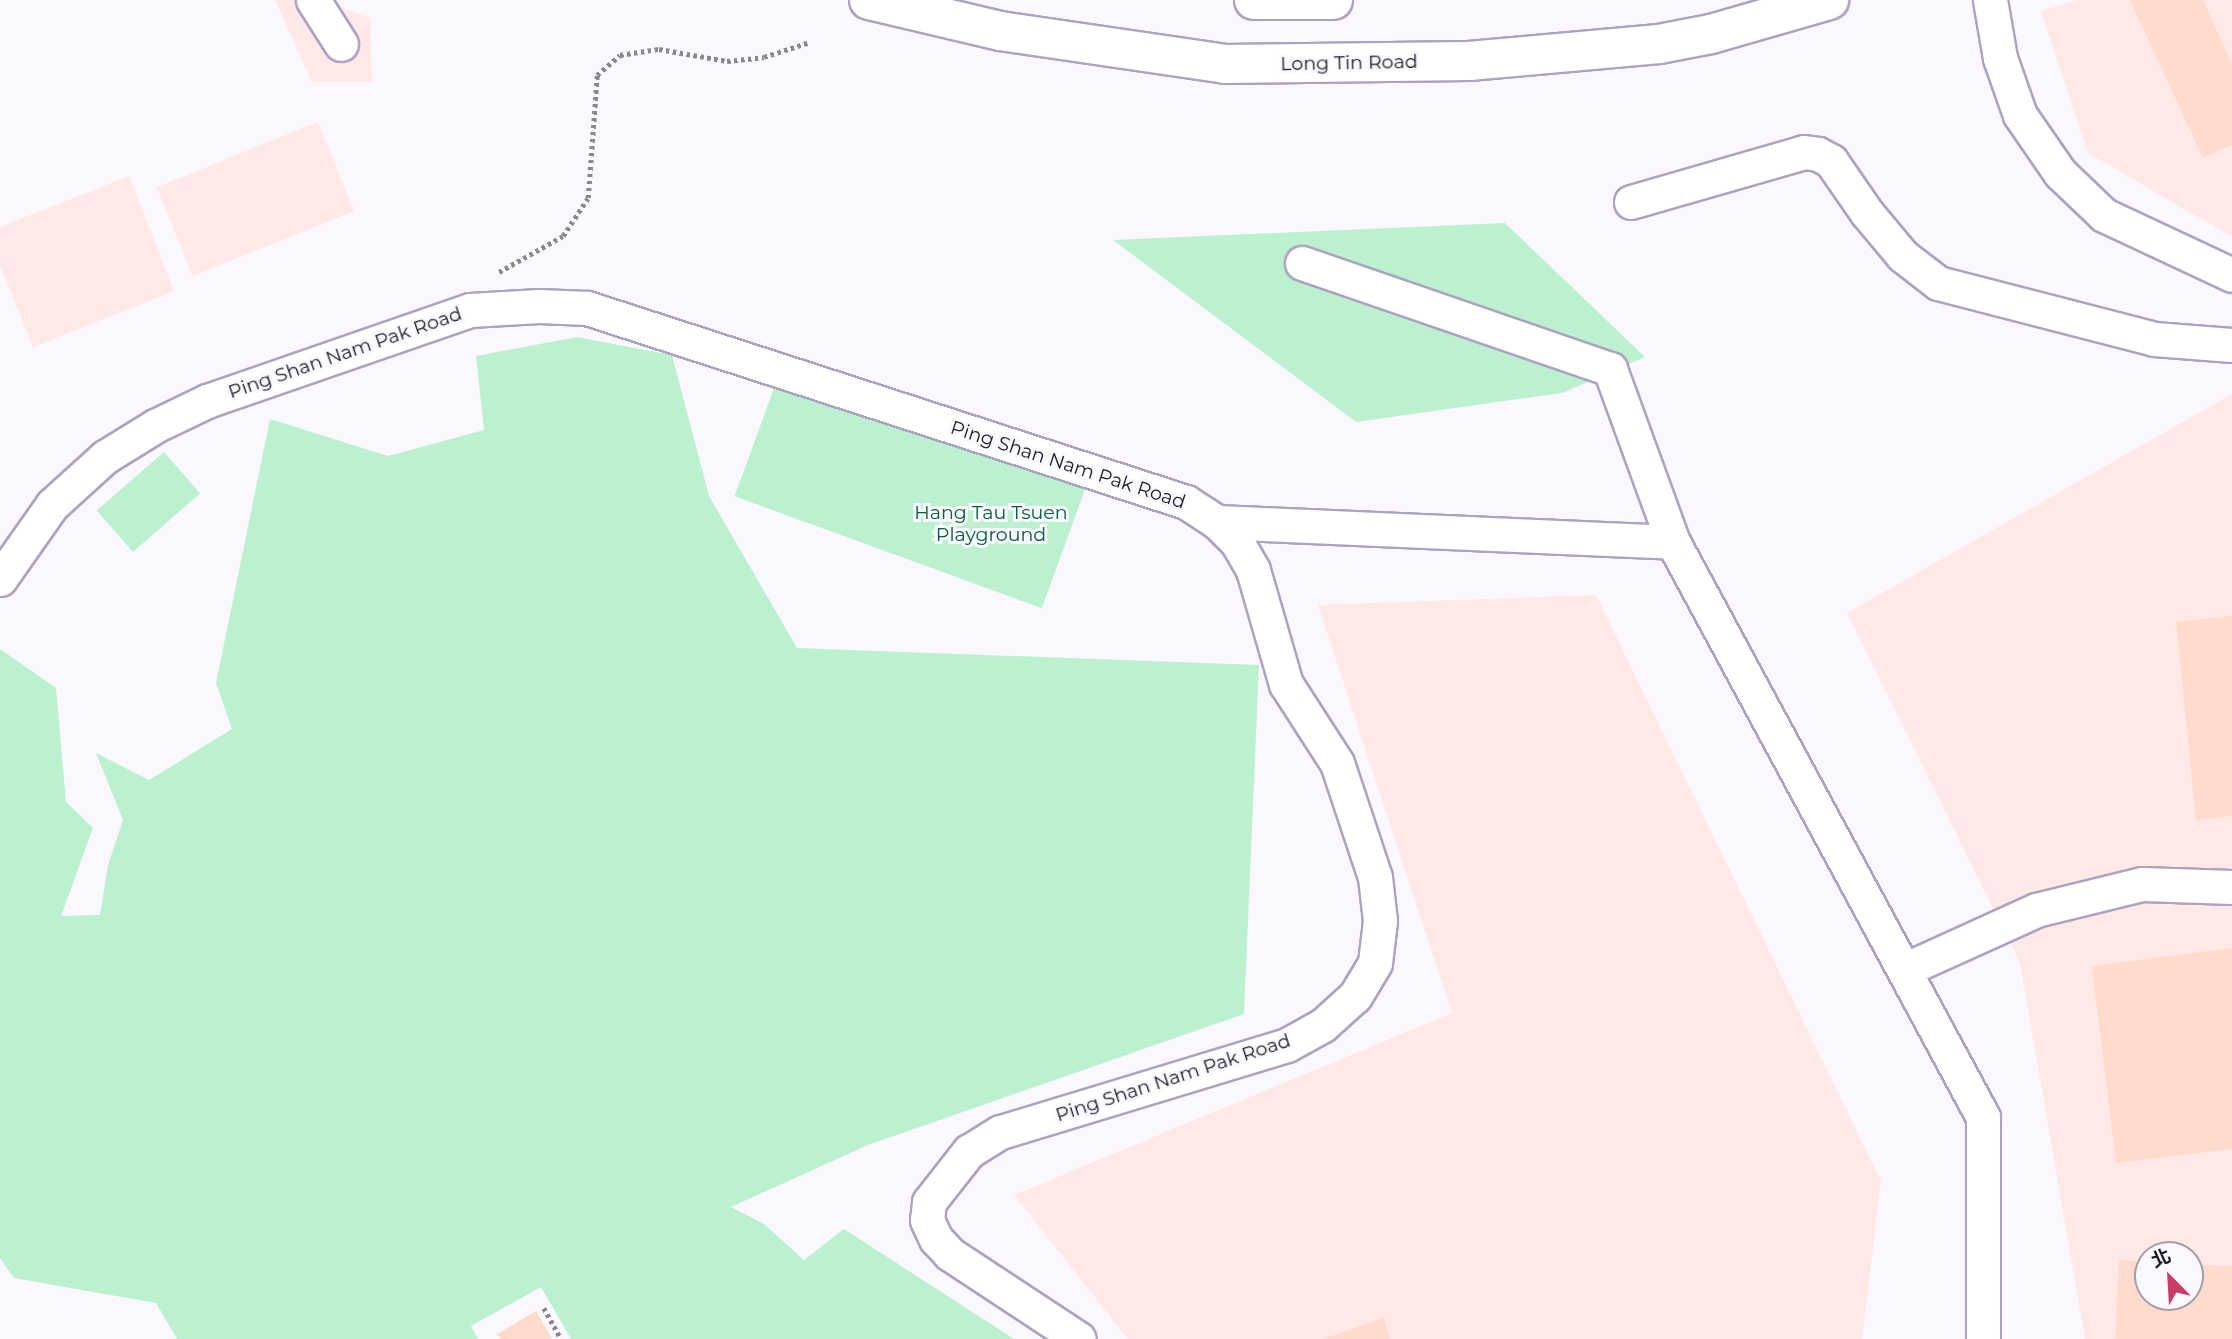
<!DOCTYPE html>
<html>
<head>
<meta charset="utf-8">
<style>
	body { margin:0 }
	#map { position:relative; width:2232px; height:1339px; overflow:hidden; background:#faf8fe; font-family:Montserrat,"Noto Sans TC",sans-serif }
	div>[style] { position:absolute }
	.industrial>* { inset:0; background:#ffe9e6; transform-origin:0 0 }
	.green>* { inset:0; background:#bbf1ce; transform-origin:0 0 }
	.building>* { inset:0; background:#fedbcc }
	.path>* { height:4.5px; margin-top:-2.25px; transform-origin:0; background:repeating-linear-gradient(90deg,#8a8790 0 3.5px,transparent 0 7px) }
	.roads { filter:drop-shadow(2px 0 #aca2c2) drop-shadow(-2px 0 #aca2c2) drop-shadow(0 2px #aca2c2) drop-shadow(0 -2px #aca2c2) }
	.minor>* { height:33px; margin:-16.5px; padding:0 16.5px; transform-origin:16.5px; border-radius:16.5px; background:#fff }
	.major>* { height:38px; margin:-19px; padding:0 19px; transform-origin:19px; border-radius:19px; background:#fff }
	span { translate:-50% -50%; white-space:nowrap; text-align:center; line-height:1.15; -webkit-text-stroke:6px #faf8fe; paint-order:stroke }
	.street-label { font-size:19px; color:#1e1a26 }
	.park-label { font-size:19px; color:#046138 }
	.north { position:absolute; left:2134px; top:1241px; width:70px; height:70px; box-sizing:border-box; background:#faf8fe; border:2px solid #a29fa8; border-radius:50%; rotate:336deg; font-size:19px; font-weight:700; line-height:28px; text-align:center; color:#1e1a26 }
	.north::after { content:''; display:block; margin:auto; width:24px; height:32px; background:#cb3c63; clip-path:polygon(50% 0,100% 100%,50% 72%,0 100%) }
</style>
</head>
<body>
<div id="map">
	<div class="industrial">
		<div style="clip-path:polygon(275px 0,321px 0,370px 18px,372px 82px,312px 82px)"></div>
		<div style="clip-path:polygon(2077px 0,2232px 0,2232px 237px,2088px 153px,2041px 11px)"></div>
		<div style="left:318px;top:122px;width:96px;height:174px;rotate:68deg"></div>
		<div style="clip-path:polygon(129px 176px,174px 291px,33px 347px,0 265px,0 227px)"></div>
		<div style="clip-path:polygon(evenodd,2232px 394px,2232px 1339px,2085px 1339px,2020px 963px,1847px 613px,2232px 394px,2148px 1255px,2190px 1255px,2190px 1297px,2148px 1297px,2148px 1255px)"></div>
		<div style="clip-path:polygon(1596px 595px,1881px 1181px,1862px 1339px,1128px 1339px,1014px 1195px,1452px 1013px,1318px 605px)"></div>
	</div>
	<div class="green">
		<div style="clip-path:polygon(1505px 223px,1645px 357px,1562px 393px,1356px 422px,1113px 240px)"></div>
		<div style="clip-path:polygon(577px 337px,672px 355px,709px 496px,797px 648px,1259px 665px,1244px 1014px,868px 1145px,731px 1207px,764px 1224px,804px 1260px,844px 1229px,1014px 1339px,571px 1339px,541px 1287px,471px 1326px,478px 1339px,177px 1339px,156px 1303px,14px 1278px,0 1258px,0 649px,56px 688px,66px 802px,93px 828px,61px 916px,100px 915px,108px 865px,123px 820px,96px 753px,149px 780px,232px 729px,216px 683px,270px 419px,388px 456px,484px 430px,476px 356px)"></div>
		<div style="left:778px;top:377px;width:327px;height:127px;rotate:20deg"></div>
		<div style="left:164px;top:452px;width:55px;height:89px;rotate:49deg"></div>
	</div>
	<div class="building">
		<div style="clip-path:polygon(2130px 0,2203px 0,2232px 64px,2232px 145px,2203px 158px)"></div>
		<div style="clip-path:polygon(2232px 616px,2232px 816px,2196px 820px,2176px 622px)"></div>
		<div style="clip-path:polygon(2232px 948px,2232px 1149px,2116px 1163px,2092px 966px)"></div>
		<div style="clip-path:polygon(2119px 1260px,2148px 1262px,2148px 1297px,2190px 1297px,2190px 1264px,2232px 1266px,2232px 1339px,2115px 1339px)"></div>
		<div style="clip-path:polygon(536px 1311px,552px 1339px,500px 1339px,497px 1334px)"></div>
		<div style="clip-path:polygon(1384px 1318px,1390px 1339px,1323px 1339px)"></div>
	</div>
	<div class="path">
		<div style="left:499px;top:272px;width:73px;rotate:-29.4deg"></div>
		<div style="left:563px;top:236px;width:45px;rotate:-56.7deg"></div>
		<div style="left:588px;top:198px;width:123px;rotate:-85.8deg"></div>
		<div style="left:597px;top:75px;width:30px;rotate:-41deg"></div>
		<div style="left:620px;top:55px;width:39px;rotate:-9deg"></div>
		<div style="left:659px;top:49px;width:69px;rotate:10deg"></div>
		<div style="left:727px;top:61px;width:37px;rotate:-6deg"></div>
		<div style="left:764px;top:57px;width:48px;rotate:-18.1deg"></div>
		<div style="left:544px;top:1308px;width:35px;rotate:61deg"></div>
	</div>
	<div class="roads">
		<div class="minor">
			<div style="left:313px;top:0;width:52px;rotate:57.5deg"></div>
			<div style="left:1990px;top:0;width:59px;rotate:80.2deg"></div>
			<div style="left:2000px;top:58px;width:60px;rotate:70.7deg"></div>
			<div style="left:2020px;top:115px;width:70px;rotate:55.4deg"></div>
			<div style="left:2060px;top:173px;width:61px;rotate:43.7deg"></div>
			<div style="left:2104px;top:215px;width:141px;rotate:25.1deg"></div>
			<div style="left:1631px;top:202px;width:180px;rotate:-16.1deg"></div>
			<div style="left:1804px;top:152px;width:14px;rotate:8deg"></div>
			<div style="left:1818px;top:154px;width:15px;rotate:28deg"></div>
			<div style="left:1831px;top:161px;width:63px;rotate:55.3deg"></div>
			<div style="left:1867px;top:213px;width:56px;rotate:50.1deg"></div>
			<div style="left:1903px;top:256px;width:44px;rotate:37.6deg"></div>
			<div style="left:1938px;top:283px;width:223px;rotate:14.5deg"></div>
			<div style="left:2154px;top:339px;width:78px;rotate:4.4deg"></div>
			<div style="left:1302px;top:263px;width:326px;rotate:19deg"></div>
			<div style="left:1610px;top:369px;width:184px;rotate:70deg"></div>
			<div style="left:1673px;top:542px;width:653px;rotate:61.67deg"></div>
			<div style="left:1983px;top:1117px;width:222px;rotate:90deg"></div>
			<div style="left:1217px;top:522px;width:456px;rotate:2.5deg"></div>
			<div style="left:0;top:579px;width:90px;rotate:-54.9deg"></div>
			<div style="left:52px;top:505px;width:72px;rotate:-42.2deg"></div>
			<div style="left:105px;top:457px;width:59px;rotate:-31.8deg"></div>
			<div style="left:155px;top:426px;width:58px;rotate:-25.7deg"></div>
			<div style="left:207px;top:401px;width:278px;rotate:-19.1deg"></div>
			<div style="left:470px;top:310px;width:69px;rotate:-3.3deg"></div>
			<div style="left:539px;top:306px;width:48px;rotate:2.4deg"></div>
			<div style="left:587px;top:308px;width:630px;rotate:17.95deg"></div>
			<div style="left:1186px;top:502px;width:37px;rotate:33deg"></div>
			<div style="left:1217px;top:522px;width:28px;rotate:45deg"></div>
			<div style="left:1237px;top:542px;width:32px;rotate:60deg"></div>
			<div style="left:1253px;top:570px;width:119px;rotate:73.9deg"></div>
			<div style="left:1286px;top:684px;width:94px;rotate:57.2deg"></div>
			<div style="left:1337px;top:763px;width:120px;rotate:71.6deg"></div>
			<div style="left:1375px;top:877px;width:44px;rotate:83.5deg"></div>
			<div style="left:1380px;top:921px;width:42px;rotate:96.8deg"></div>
			<div style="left:1375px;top:963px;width:39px;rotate:121deg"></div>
			<div style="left:1355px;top:996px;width:43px;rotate:137.8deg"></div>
			<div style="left:1323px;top:1025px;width:41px;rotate:150.9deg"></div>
			<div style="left:1287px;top:1045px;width:300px;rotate:163.1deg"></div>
			<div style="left:1000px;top:1132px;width:36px;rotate:148deg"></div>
			<div style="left:969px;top:1151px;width:65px;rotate:128.1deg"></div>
			<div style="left:929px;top:1202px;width:18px;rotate:96deg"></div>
			<div style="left:927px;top:1220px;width:21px;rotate:65deg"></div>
			<div style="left:936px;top:1239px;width:21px;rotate:47deg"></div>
			<div style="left:950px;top:1254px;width:154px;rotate:33.4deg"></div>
			<div style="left:1904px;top:970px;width:145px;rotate:-24.4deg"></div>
			<div style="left:2036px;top:910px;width:109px;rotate:-13.8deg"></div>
			<div style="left:2142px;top:884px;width:90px;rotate:1.9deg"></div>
		</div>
		<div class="major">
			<div style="left:869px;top:0;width:135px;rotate:13.3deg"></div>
			<div style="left:1000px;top:31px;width:227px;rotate:8.3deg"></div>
			<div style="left:1225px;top:64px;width:244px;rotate:-0.7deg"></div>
			<div style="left:1469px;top:61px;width:191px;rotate:-5.1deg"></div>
			<div style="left:1659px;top:44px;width:53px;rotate:-10.9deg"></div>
			<div style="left:1711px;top:34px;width:123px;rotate:-16.1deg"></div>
			<div style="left:1254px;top:0;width:79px"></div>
		</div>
	</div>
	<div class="street-label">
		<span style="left:1349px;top:63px;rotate:-1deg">Long Tin Road</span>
		<span style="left:345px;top:353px;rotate:-19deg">Ping Shan Nam Pak Road</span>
		<span style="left:1068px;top:465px;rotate:18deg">Ping Shan Nam Pak Road</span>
		<span style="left:1173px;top:1078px;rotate:-18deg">Ping Shan Nam Pak Road</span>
	</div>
	<div class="park-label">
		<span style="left:991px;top:524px">Hang Tau Tsuen<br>Playground</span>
	</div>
	<div class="north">北</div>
</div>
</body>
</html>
